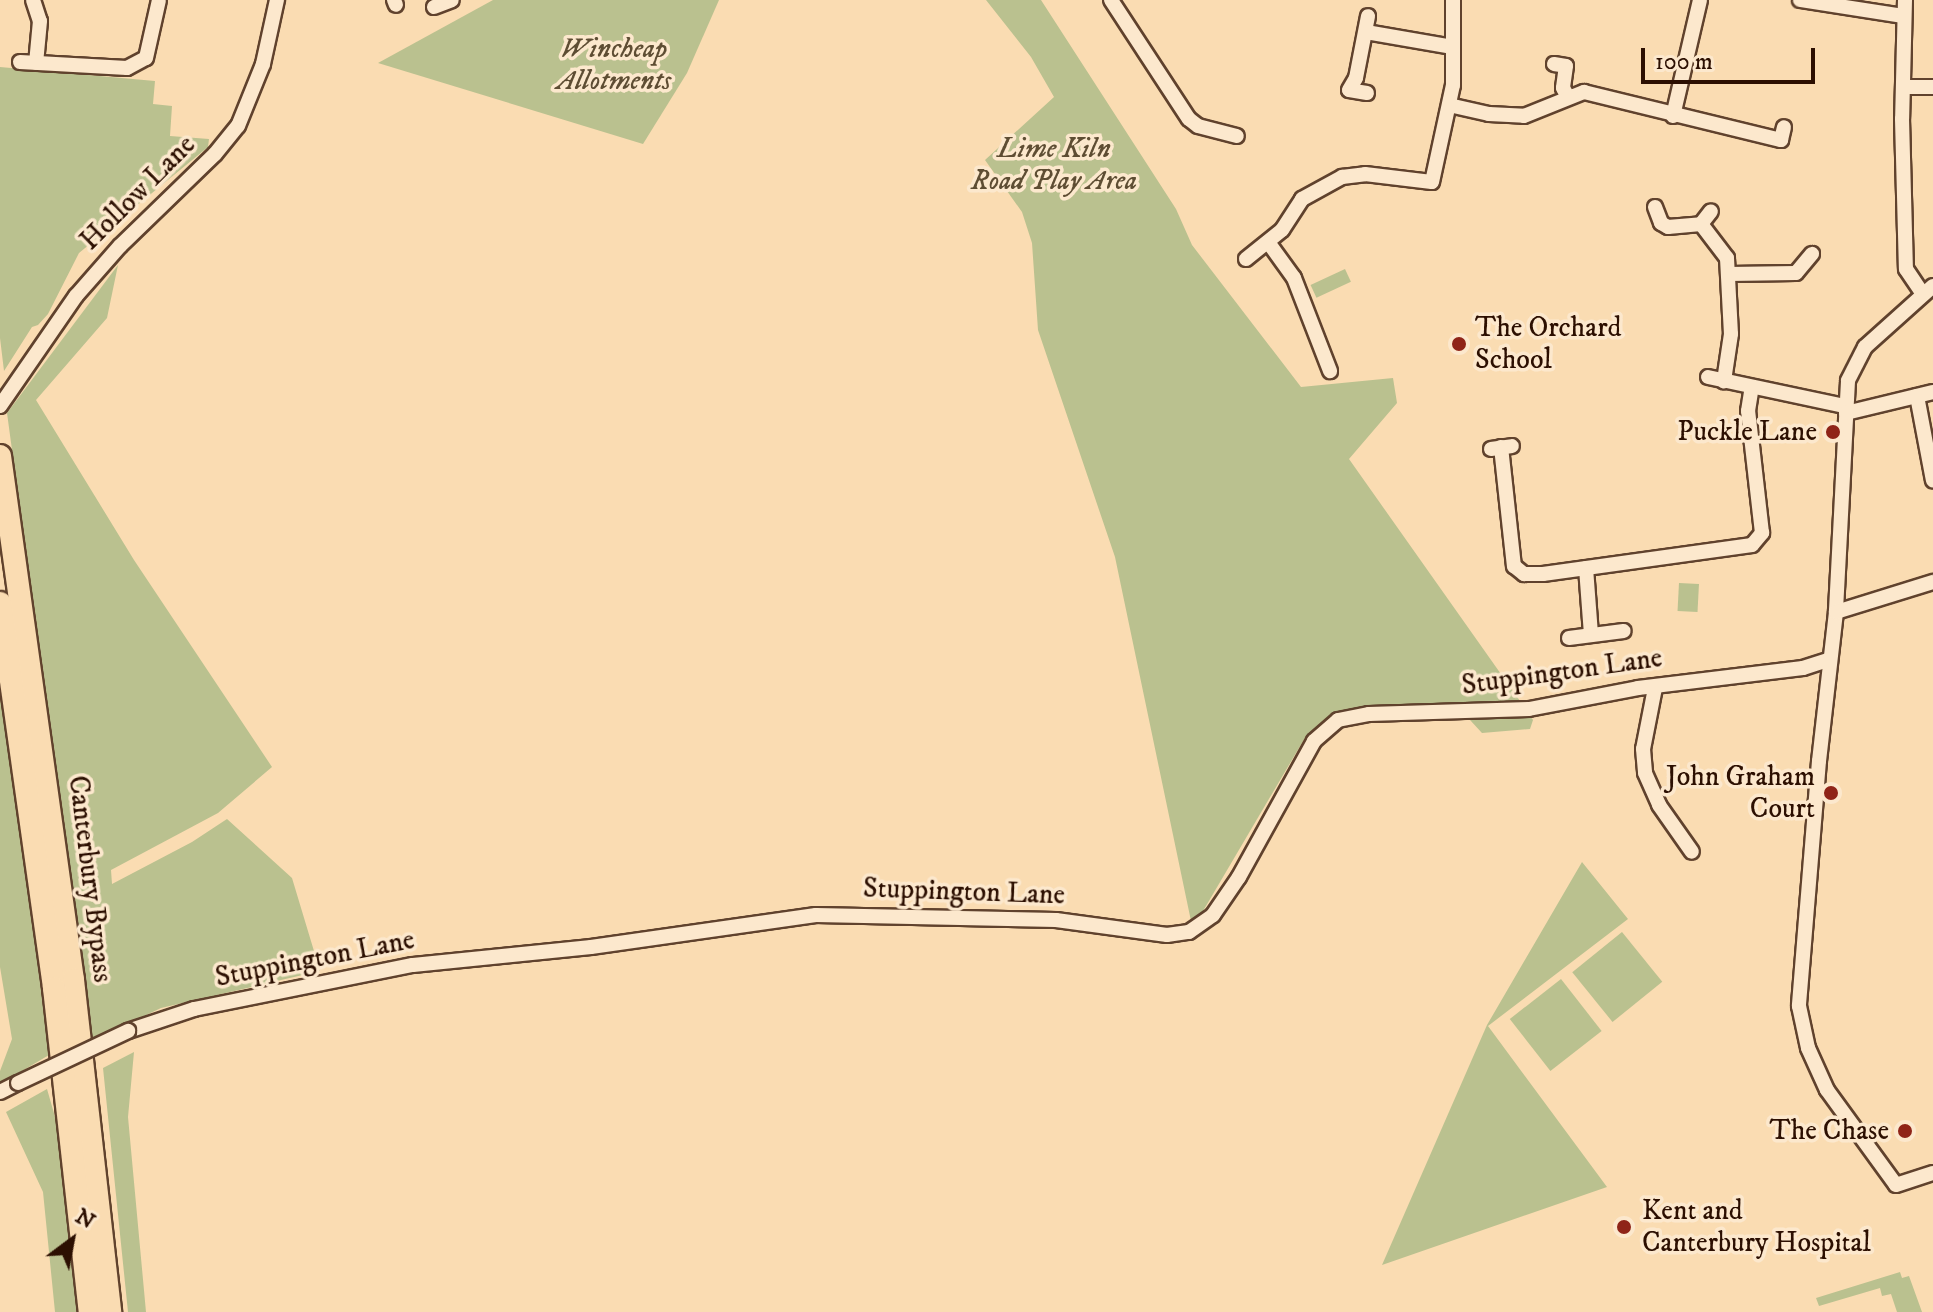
<!DOCTYPE html>
<html>
<head>
<meta charset="utf-8">
<style>
	body { margin:0 }
	#map { position:relative; width:1933px; height:1312px; overflow:hidden; background:#fadcb2; font-family:"IM FELL DW Pica",serif }
	div>[style] { position:absolute }
	.green>* { inset:0; background:#bac18f; transform-origin:0 0 }
	.roads { filter:drop-shadow(2px 0 #60422d) drop-shadow(-2px 0 #60422d) drop-shadow(0 2px #60422d) drop-shadow(0 -2px #60422d) }
	.minor>* { height:14px; margin:-7px; padding:0 7px; transform-origin:7px; border-radius:7px; background:#fce8cd }
	.highway>* { height:22px; margin:-11px; padding:0 11px; transform-origin:11px; border-radius:11px; background:#fadcb2 }
	.bridges { filter:drop-shadow(2px 0 #60422d) drop-shadow(-2px 0 #60422d) drop-shadow(0 2px #60422d) drop-shadow(0 -2px #60422d) }
	.minor-bridge>* { height:14px; margin:-7px; padding:0 7px; transform-origin:7px; border-radius:7px; background:#fce8cd }
	.dots>* { width:22px; height:22px; translate:-50% -50%; box-sizing:border-box; border:4px solid #fce8cd; border-radius:50% }
	span { translate:-50% -50%; white-space:nowrap; text-align:center; line-height:1.15; -webkit-text-stroke:7px #fce8cd; paint-order:stroke }
	.park-label { font-size:28px; color:#5e4d33; font-style:italic }
	.street-label { font-size:28px; color:#2c0f01 }
	.poi-label { font-size:28px; color:#2c0f01 }
	.left { translate:0 -50%; text-align:left }
	.right { translate:-100% -50%; text-align:right }
	.north { position:absolute; left:32px; top:1200px; width:80px; height:80px; -webkit-text-stroke:6px #fce8cd; paint-order:stroke; rotate:32deg; font-size:22px; font-weight:700; line-height:32px; text-align:center; color:#2c0f01 }
	.north::after { content:''; display:block; margin:auto; width:28px; height:36px; background:#2c0f01; clip-path:polygon(50% 0,100% 100%,50% 72%,0 100%) }
	.scale { position:absolute; left:1641px; top:48px; width:174px; height:36px; box-sizing:border-box; border:4px solid #2c0f01; border-top:0; padding-left:10px; font-size:24px; line-height:28px; white-space:nowrap; color:#2c0f01; -webkit-text-stroke:6px #fce8cd; paint-order:stroke }
</style>
</head>
<body>
<div id="map">
	<div class="green">
		<div style="clip-path:polygon(493px 0,719px 0,687px 73px,643px 144px,378px 63px)"></div>
		<div style="clip-path:polygon(986px 0,1041px 0,1176px 209px,1192px 245px,1301px 387px,1393px 378px,1397px 403px,1349px 459px,1520px 701px,1336px 711px,1306px 736px,1203px 911px,1191px 921px,1115px 557px,1038px 330px,1032px 243px,1022px 212px,985px 160px,1054px 97px,1031px 57px)"></div>
		<div style="clip-path:polygon(0 67px,155px 81px,153px 104px,172px 106px,170px 136px,209px 139px,208px 147px,79px 253px,48px 314px,38px 325px,32px 327px,4px 371px,0 338px)"></div>
		<div style="clip-path:polygon(118px 265px,107px 318px,36px 400px,134px 560px,272px 767px,218px 813px,111px 870px,112px 884px,192px 842px,227px 819px,292px 878px,320px 971px,161px 1008px,92px 1041px,7px 413px)"></div>
		<div style="left:1345px;top:269px;width:14px;height:38px;rotate:65deg"></div>
		<div style="left:1679px;top:583px;width:20px;height:28px;rotate:3deg"></div>
		<div style="clip-path:polygon(0 698px,26px 859px,49px 1055px,0 1084px,0 1071px,12px 1039px,0 967px)"></div>
		<div style="clip-path:polygon(1528px 713px,1533px 720px,1530px 729px,1482px 733px,1470px 720px)"></div>
		<div style="clip-path:polygon(1582px 862px,1628px 919px,1488px 1026px,1607px 1187px,1382px 1265px,1487px 1025px)"></div>
		<div style="left:1622px;top:932px;width:64px;height:64px;rotate:51deg"></div>
		<div style="left:1561px;top:979px;width:66px;height:65px;rotate:52deg"></div>
		<div style="clip-path:polygon(134px 1052px,128px 1117px,146px 1312px,128px 1312px,103px 1068px)"></div>
		<div style="clip-path:polygon(47px 1089px,60px 1134px,80px 1312px,55px 1312px,43px 1192px,6px 1112px)"></div>
		<div style="clip-path:polygon(1900px 1272px,1902px 1278px,1909px 1276px,1922px 1312px,1897px 1312px,1891px 1294px,1882px 1296px,1880px 1288px,1819px 1306px,1816px 1298px)"></div>
	</div>
	<div class="roads">
		<div class="minor">
			<div style="left:33px;top:0;width:22px;rotate:72deg"></div>
			<div style="left:40px;top:21px;width:42px;rotate:95.4deg"></div>
			<div style="left:394px;top:0;width:5px;rotate:68deg"></div>
			<div style="left:1111px;top:0;width:142px;rotate:56.8deg"></div>
			<div style="left:1189px;top:119px;width:11px;rotate:38deg"></div>
			<div style="left:1198px;top:126px;width:40px;rotate:14.4deg"></div>
			<div style="left:1800px;top:0;width:104px;rotate:8.8deg"></div>
			<div style="left:1905px;top:0;width:119px;rotate:91.4deg"></div>
			<div style="left:1902px;top:119px;width:150px;rotate:88.5deg"></div>
			<div style="left:1906px;top:269px;width:30px;rotate:56deg"></div>
			<div style="left:434px;top:7px;width:19px;rotate:-21deg"></div>
			<div style="left:1366px;top:32px;width:88px;rotate:9.8deg"></div>
			<div style="left:20px;top:62px;width:107px;rotate:3.2deg"></div>
			<div style="left:127px;top:68px;width:21px;rotate:-28deg"></div>
			<div style="left:146px;top:58px;width:59px;rotate:-77.4deg"></div>
			<div style="left:1554px;top:64px;width:12px;rotate:9deg"></div>
			<div style="left:1566px;top:66px;width:22px;rotate:98deg"></div>
			<div style="left:1563px;top:88px;width:10px;rotate:61deg"></div>
			<div style="left:1903px;top:87px;width:30px"></div>
			<div style="left:1367px;top:93px;width:18px;rotate:-171deg"></div>
			<div style="left:1349px;top:90px;width:14px;rotate:-60deg"></div>
			<div style="left:1356px;top:78px;width:63px;rotate:-79deg"></div>
			<div style="left:1449px;top:105px;width:41px;rotate:12.7deg"></div>
			<div style="left:1489px;top:114px;width:35px;rotate:3deg"></div>
			<div style="left:1524px;top:116px;width:65px;rotate:-21.8deg"></div>
			<div style="left:1584px;top:92px;width:203px;rotate:13.7deg"></div>
			<div style="left:1781px;top:140px;width:13px;rotate:-77deg"></div>
			<div style="left:1673px;top:116px;width:119px;rotate:-76.9deg"></div>
			<div style="left:1655px;top:207px;width:17px;rotate:69deg"></div>
			<div style="left:1661px;top:223px;width:8px;rotate:30deg"></div>
			<div style="left:1668px;top:227px;width:33px;rotate:-5deg"></div>
			<div style="left:1701px;top:224px;width:43px;rotate:52.6deg"></div>
			<div style="left:1727px;top:258px;width:76px;rotate:87deg"></div>
			<div style="left:1731px;top:334px;width:48px;rotate:98.5deg"></div>
			<div style="left:1701px;top:224px;width:16px;rotate:-52deg"></div>
			<div style="left:1268px;top:242px;width:44px;rotate:54.2deg"></div>
			<div style="left:1294px;top:278px;width:100px;rotate:68.8deg"></div>
			<div style="left:1246px;top:259px;width:46px;rotate:-38.9deg"></div>
			<div style="left:1282px;top:230px;width:37px;rotate:-57deg"></div>
			<div style="left:1302px;top:199px;width:46px;rotate:-28.8deg"></div>
			<div style="left:1342px;top:177px;width:23px;rotate:-7deg"></div>
			<div style="left:1365px;top:174px;width:67px;rotate:6.8deg"></div>
			<div style="left:1432px;top:182px;width:99px;rotate:-77.8deg"></div>
			<div style="left:1453px;top:85px;width:85px;rotate:-90deg"></div>
			<div style="left:1729px;top:274px;width:67px;rotate:-0.9deg"></div>
			<div style="left:1796px;top:273px;width:25px;rotate:-50deg"></div>
			<div style="left:1933px;top:286px;width:91px;rotate:138.1deg"></div>
			<div style="left:1865px;top:347px;width:38px;rotate:117deg"></div>
			<div style="left:1848px;top:381px;width:231px;rotate:93deg"></div>
			<div style="left:1836px;top:612px;width:150px;rotate:96.5deg"></div>
			<div style="left:1819px;top:761px;width:246px;rotate:94.7deg"></div>
			<div style="left:1799px;top:1006px;width:43px;rotate:77.9deg"></div>
			<div style="left:1808px;top:1048px;width:46px;rotate:65.7deg"></div>
			<div style="left:1827px;top:1090px;width:117px;rotate:54deg"></div>
			<div style="left:1896px;top:1185px;width:39px;rotate:-18deg"></div>
			<div style="left:1708px;top:377px;width:140px;rotate:12deg"></div>
			<div style="left:1917px;top:396px;width:86px;rotate:79.3deg"></div>
			<div style="left:0;top:406px;width:134px;rotate:-55.4deg"></div>
			<div style="left:76px;top:296px;width:67px;rotate:-48.7deg"></div>
			<div style="left:120px;top:246px;width:132px;rotate:-44.1deg"></div>
			<div style="left:215px;top:154px;width:36px;rotate:-51deg"></div>
			<div style="left:238px;top:126px;width:67px;rotate:-68deg"></div>
			<div style="left:263px;top:64px;width:66px;rotate:-77.7deg"></div>
			<div style="left:1846px;top:413px;width:89px;rotate:-13.6deg"></div>
			<div style="left:1501px;top:447px;width:120px;rotate:83.8deg"></div>
			<div style="left:1514px;top:566px;width:13px;rotate:39deg"></div>
			<div style="left:1524px;top:574px;width:19px"></div>
			<div style="left:1543px;top:574px;width:211px;rotate:-7.9deg"></div>
			<div style="left:1752px;top:545px;width:16px;rotate:-50deg"></div>
			<div style="left:1762px;top:533px;width:123px;rotate:-96.5deg"></div>
			<div style="left:1748px;top:411px;width:24px;rotate:-81deg"></div>
			<div style="left:1491px;top:449px;width:21px;rotate:-8deg"></div>
			<div style="left:1586px;top:568px;width:67px;rotate:85.7deg"></div>
			<div style="left:1836px;top:612px;width:102px;rotate:-17.2deg"></div>
			<div style="left:1569px;top:638px;width:55px;rotate:-7.3deg"></div>
			<div style="left:1655px;top:688px;width:62px;rotate:101.1deg"></div>
			<div style="left:1643px;top:749px;width:24px;rotate:85deg"></div>
			<div style="left:1645px;top:773px;width:35px;rotate:66deg"></div>
			<div style="left:1659px;top:805px;width:57px;rotate:54.9deg"></div>
			<div style="left:128px;top:1031px;width:70px;rotate:-18.4deg"></div>
			<div style="left:194px;top:1009px;width:223px;rotate:-11.4deg"></div>
			<div style="left:413px;top:965px;width:179px;rotate:-5.8deg"></div>
			<div style="left:591px;top:947px;width:227px;rotate:-8.1deg"></div>
			<div style="left:816px;top:915px;width:240px;rotate:1.2deg"></div>
			<div style="left:1056px;top:920px;width:112px;rotate:7.7deg"></div>
			<div style="left:1167px;top:935px;width:22px;rotate:-8deg"></div>
			<div style="left:1189px;top:932px;width:29px;rotate:-35deg"></div>
			<div style="left:1213px;top:915px;width:46px;rotate:-55.6deg"></div>
			<div style="left:1239px;top:877px;width:155px;rotate:-61.1deg"></div>
			<div style="left:1314px;top:741px;width:32px;rotate:-41deg"></div>
			<div style="left:1338px;top:720px;width:32px;rotate:-11deg"></div>
			<div style="left:1369px;top:714px;width:160px;rotate:-1.8deg"></div>
			<div style="left:1529px;top:709px;width:111px;rotate:-10.9deg"></div>
			<div style="left:1638px;top:688px;width:166px;rotate:-6.9deg"></div>
			<div style="left:1803px;top:668px;width:28px;rotate:-18deg"></div>
			<div style="left:0;top:1092px;width:20px;rotate:-27deg"></div>
		</div>
		<div class="highway">
			<div style="left:0;top:456px;width:529px;rotate:82.07deg"></div>
			<div style="left:73px;top:980px;width:334px;rotate:83.6deg"></div>
			<div style="left:0;top:603px;width:389px;rotate:82deg"></div>
			<div style="left:54px;top:988px;width:326px;rotate:83.7deg"></div>
		</div>
	</div>
	<div class="bridges">
		<div class="minor-bridge">
			<div style="left:18px;top:1083px;width:122px;rotate:-25.3deg"></div>
		</div>
	</div>
	<div class="dots">
		<div style="left:1459px;top:344px;background:#8f2418"></div>
		<div style="left:1833px;top:432px;background:#8f2418"></div>
		<div style="left:1831px;top:793px;background:#8f2418"></div>
		<div style="left:1905px;top:1131px;background:#8f2418"></div>
		<div style="left:1624px;top:1227px;background:#8f2418"></div>
	</div>
	<div class="park-label">
		<span style="left:614px;top:65px">Wincheap<br>Allotments</span>
		<span style="left:1054px;top:165px">Lime Kiln<br>Road Play Area</span>
	</div>
	<div class="street-label">
		<span style="left:138px;top:193px;rotate:-45deg">Hollow Lane</span>
		<span style="left:1562px;top:672px;rotate:-8deg">Stuppington Lane</span>
		<span style="left:90px;top:879px;rotate:83deg">Canterbury Bypass</span>
		<span style="left:964px;top:892px;rotate:2deg">Stuppington Lane</span>
		<span style="left:315px;top:959px;rotate:-11deg">Stuppington Lane</span>
	</div>
	<div class="poi-label">
		<span class="left" style="left:1475px;top:344px">The Orchard<br>School</span>
		<span class="right" style="left:1817px;top:432px">Puckle Lane</span>
		<span class="right" style="left:1815px;top:793px">John Graham<br>Court</span>
		<span class="right" style="left:1889px;top:1131px">The Chase</span>
		<span class="left" style="left:1642px;top:1227px">Kent and<br>Canterbury Hospital</span>
	</div>
	<div class="north">N</div>
	<div class="scale">100 m</div>
</div>
</body>
</html>
